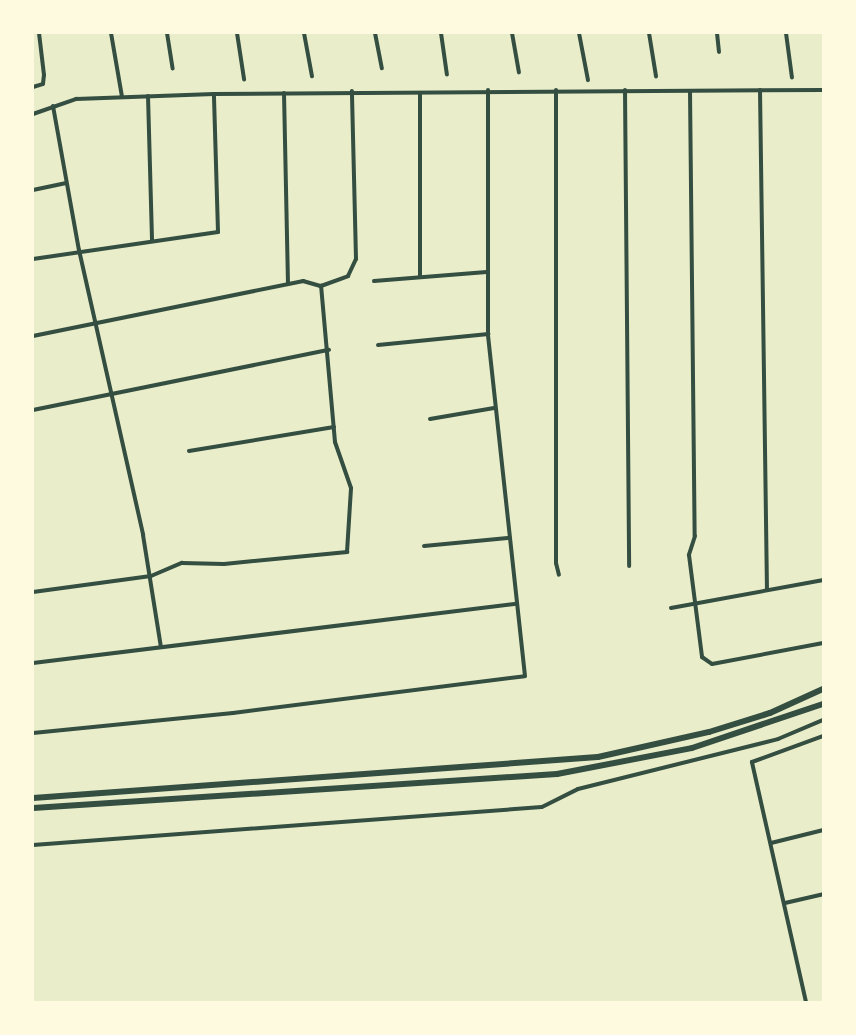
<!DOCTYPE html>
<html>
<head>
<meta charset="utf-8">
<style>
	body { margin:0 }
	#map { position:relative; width:856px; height:1035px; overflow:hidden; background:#e9edc9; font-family:"Alegreya Sans",sans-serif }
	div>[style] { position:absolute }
	.minor>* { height:4px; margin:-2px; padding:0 2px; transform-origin:2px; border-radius:2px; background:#344e41 }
	.primary>* { height:6px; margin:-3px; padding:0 3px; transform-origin:3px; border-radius:3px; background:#344e41 }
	span { translate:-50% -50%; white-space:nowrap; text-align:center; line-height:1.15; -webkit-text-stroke:5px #fefae0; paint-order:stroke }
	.frame { position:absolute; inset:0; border:34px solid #fefae0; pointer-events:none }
</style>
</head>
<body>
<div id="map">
	<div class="minor">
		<div style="left:111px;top:33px;width:65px;rotate:80.2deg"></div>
		<div style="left:167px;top:33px;width:36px;rotate:81deg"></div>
		<div style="left:237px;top:33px;width:47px;rotate:81.3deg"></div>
		<div style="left:304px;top:33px;width:44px;rotate:79.5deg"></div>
		<div style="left:375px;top:33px;width:36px;rotate:79deg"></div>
		<div style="left:441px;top:33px;width:42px;rotate:81.9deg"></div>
		<div style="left:512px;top:33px;width:40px;rotate:80deg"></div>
		<div style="left:579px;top:33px;width:48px;rotate:79.2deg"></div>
		<div style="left:649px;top:33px;width:44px;rotate:80.8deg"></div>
		<div style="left:717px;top:33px;width:19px;rotate:84deg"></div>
		<div style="left:786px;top:33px;width:45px;rotate:82.4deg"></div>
		<div style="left:33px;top:87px;width:10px;rotate:-17deg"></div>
		<div style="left:43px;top:84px;width:9px;rotate:-84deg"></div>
		<div style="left:44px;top:75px;width:42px;rotate:-96.8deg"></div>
		<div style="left:556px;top:90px;width:473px;rotate:90deg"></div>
		<div style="left:556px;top:563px;width:12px;rotate:76deg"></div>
		<div style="left:625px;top:90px;width:476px;rotate:89.5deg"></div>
		<div style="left:760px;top:90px;width:499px;rotate:89.2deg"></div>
		<div style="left:690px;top:91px;width:445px;rotate:89.4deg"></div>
		<div style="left:695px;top:536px;width:20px;rotate:108deg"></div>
		<div style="left:689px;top:555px;width:103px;rotate:82.7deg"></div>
		<div style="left:702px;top:657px;width:12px;rotate:35deg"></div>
		<div style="left:712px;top:664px;width:113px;rotate:-10.7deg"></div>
		<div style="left:284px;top:93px;width:191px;rotate:88.8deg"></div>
		<div style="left:148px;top:96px;width:145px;rotate:88.4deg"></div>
		<div style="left:53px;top:106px;width:146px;rotate:79.8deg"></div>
		<div style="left:79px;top:250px;width:292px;rotate:77.3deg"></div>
		<div style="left:143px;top:535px;width:113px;rotate:80.9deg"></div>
		<div style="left:33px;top:114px;width:46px;rotate:-19.2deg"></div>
		<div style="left:76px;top:99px;width:138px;rotate:-2.1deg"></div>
		<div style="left:214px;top:94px;width:609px;rotate:-0.38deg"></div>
		<div style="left:33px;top:190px;width:34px;rotate:-12deg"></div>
		<div style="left:33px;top:259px;width:187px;rotate:-8.3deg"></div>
		<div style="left:218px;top:232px;width:138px;rotate:-91.7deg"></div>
		<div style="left:420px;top:276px;width:183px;rotate:-90deg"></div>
		<div style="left:374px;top:281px;width:113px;rotate:-4.6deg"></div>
		<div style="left:33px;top:336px;width:276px;rotate:-11.5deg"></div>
		<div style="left:303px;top:281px;width:19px;rotate:16deg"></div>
		<div style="left:321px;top:286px;width:29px;rotate:-20deg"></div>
		<div style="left:348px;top:276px;width:19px;rotate:-65deg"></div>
		<div style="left:356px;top:259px;width:168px;rotate:-91.4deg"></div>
		<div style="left:378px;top:345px;width:111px;rotate:-5.7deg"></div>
		<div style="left:33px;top:410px;width:302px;rotate:-11.5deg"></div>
		<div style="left:430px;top:419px;width:65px;rotate:-9.8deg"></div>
		<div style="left:189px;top:451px;width:147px;rotate:-9.4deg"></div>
		<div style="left:424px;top:546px;width:84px;rotate:-5.4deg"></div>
		<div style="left:33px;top:592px;width:119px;rotate:-7.7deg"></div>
		<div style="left:151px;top:576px;width:34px;rotate:-23deg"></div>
		<div style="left:182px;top:563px;width:42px;rotate:1.4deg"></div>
		<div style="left:224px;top:564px;width:124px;rotate:-5.6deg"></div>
		<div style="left:347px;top:552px;width:64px;rotate:-86.4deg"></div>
		<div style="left:351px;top:488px;width:49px;rotate:-109.2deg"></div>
		<div style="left:335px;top:442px;width:157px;rotate:-95.1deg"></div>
		<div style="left:671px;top:608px;width:155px;rotate:-10.4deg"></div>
		<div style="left:33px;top:663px;width:487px;rotate:-7deg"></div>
		<div style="left:33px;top:733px;width:201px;rotate:-5.7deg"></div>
		<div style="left:233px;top:713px;width:294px;rotate:-7.2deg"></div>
		<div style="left:525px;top:676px;width:344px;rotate:-96.2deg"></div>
		<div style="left:488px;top:334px;width:244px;rotate:-90deg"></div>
		<div style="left:771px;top:843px;width:54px;rotate:-14deg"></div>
		<div style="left:33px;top:845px;width:510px;rotate:-4.27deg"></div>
		<div style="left:542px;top:807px;width:40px;rotate:-26.6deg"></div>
		<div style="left:578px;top:789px;width:206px;rotate:-14deg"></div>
		<div style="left:778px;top:739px;width:49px;rotate:-22.9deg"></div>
		<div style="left:785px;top:903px;width:39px;rotate:-13deg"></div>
		<div style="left:806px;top:1002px;width:246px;rotate:-102.7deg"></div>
		<div style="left:752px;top:762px;width:76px;rotate:-20.1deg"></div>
	</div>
	<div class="primary">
		<div style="left:33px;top:798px;width:566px;rotate:-4.15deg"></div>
		<div style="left:598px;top:757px;width:114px;rotate:-12.7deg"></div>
		<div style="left:709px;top:732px;width:64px;rotate:-17.3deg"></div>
		<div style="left:770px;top:713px;width:58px;rotate:-24.4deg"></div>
		<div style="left:33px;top:808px;width:525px;rotate:-3.71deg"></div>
		<div style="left:557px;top:774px;width:137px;rotate:-10.9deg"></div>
		<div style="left:692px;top:748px;width:138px;rotate:-18.6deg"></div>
	</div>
	<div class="frame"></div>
</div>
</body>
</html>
